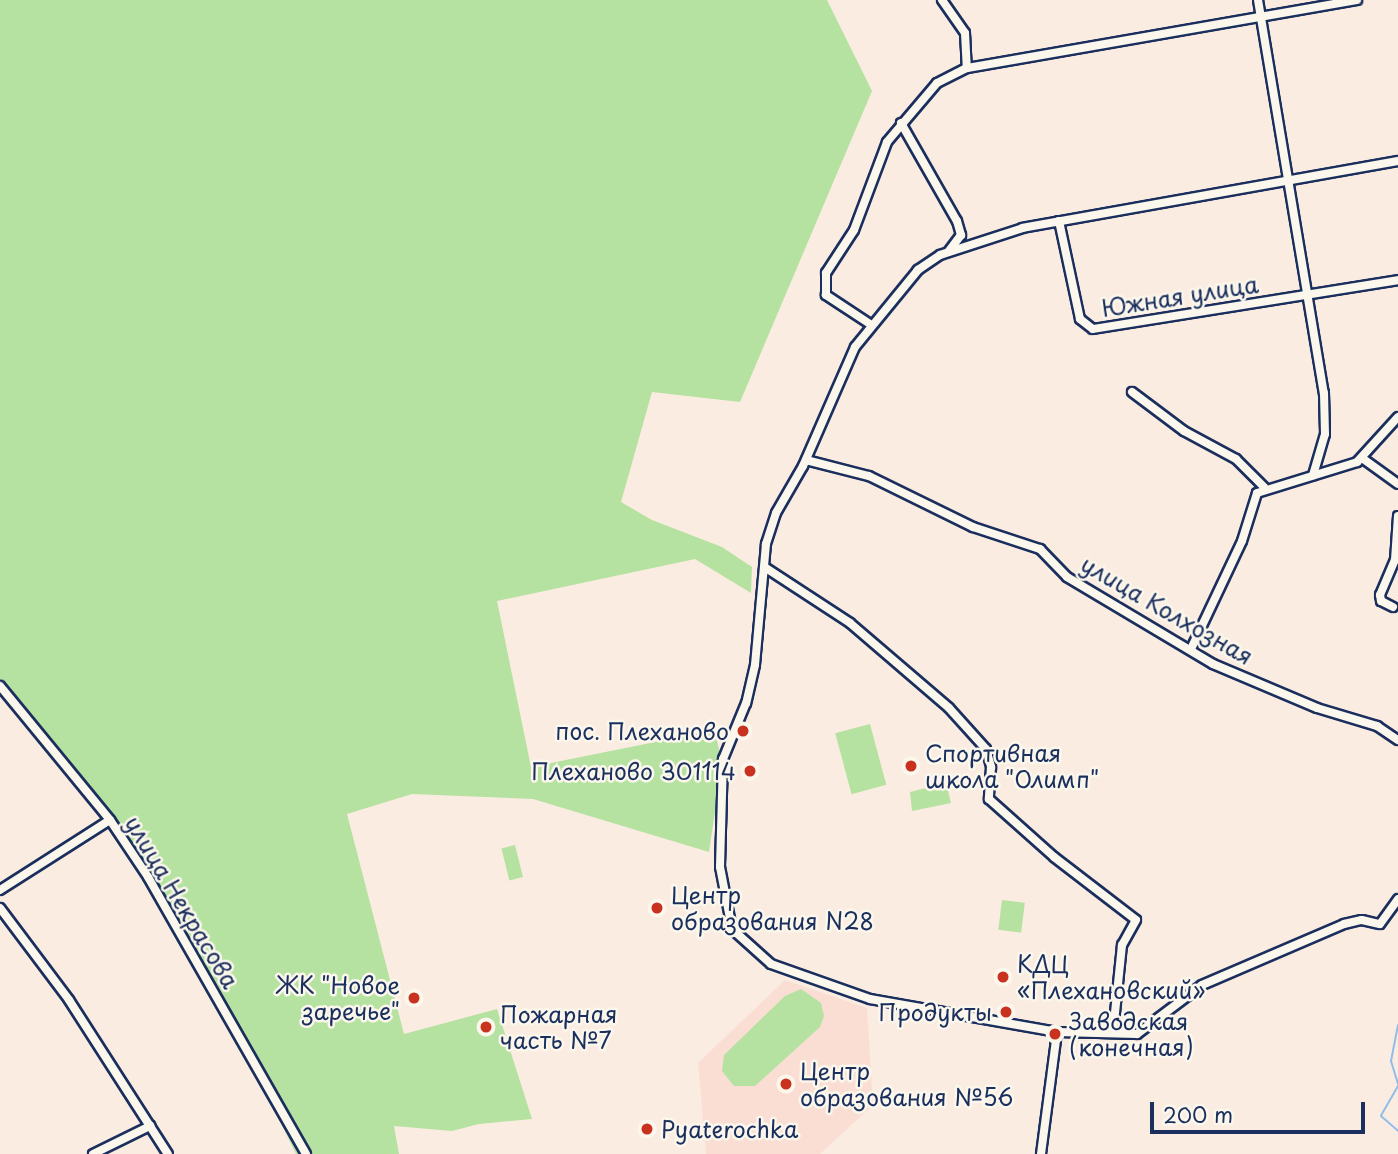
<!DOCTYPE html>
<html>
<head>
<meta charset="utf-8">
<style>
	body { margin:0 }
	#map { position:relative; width:1398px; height:1154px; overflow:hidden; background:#fbece1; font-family:"Playpen Sans",sans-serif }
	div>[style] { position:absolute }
	.built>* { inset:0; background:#faded4 }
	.green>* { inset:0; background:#b5e2a1; transform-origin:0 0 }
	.stream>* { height:2px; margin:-1px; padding:0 1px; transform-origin:1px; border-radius:1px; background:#90bdea }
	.roads { filter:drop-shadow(2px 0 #1b2f5e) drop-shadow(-2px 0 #1b2f5e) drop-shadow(0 2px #1b2f5e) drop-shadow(0 -2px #1b2f5e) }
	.street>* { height:8px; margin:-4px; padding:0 4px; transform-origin:4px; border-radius:4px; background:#fbf7ec }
	.dots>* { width:19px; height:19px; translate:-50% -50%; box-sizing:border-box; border:4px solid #fbf7ec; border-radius:50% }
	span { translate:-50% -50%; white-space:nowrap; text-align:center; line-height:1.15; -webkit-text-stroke:5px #fbf7ec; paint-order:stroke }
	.street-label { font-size:23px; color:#1b2f5e }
	.poi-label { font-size:23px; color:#1b2f5e }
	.right { translate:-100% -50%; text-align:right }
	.left { translate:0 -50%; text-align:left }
	.scale { position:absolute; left:1150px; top:1102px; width:215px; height:32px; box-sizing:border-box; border:4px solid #1b2f5e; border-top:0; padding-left:9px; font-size:21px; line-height:24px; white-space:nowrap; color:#1b2f5e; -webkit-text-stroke:5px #fbf7ec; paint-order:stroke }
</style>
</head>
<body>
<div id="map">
	<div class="built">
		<div style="clip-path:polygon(785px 980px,867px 1008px,873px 1105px,820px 1154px,706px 1154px,698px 1063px)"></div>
	</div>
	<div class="green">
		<div style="clip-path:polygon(0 0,827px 0,872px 91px,740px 402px,652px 392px,621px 502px,652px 520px,722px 547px,752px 567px,751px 593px,695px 559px,497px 601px,531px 767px,715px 730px,722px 765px,709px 852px,533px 799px,412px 794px,347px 814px,404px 1034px,497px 1009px,532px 1119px,479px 1124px,452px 1131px,394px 1126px,399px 1154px,296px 1154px,230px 1018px,121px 837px,0 683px)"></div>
		<div style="left:870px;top:724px;width:63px;height:36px;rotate:75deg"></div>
		<div style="clip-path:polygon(946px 783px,951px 803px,912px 811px,910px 792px)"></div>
		<div style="left:515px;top:845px;width:33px;height:14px;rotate:76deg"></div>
		<div style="left:1002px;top:900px;width:23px;height:30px;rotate:7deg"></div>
		<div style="clip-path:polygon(801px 989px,821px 1003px,824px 1016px,820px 1027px,755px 1086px,734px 1086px,722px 1071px,724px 1055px,785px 996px)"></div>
	</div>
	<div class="stream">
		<div style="left:1398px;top:1025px;width:37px;rotate:101deg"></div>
		<div style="left:1391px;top:1061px;width:24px;rotate:73deg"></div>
		<div style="left:1398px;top:1086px;width:34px;rotate:120deg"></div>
		<div style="left:1381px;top:1116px;width:23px;rotate:41deg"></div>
	</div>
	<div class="roads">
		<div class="street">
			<div style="left:942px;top:0;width:40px;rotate:55.1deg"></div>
			<div style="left:965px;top:33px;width:35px;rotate:87deg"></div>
			<div style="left:1258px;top:0;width:399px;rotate:80.5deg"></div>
			<div style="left:1324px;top:393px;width:41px;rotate:88.6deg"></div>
			<div style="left:1325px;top:434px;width:43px;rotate:106.3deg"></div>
			<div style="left:901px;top:123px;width:113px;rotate:60.3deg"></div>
			<div style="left:957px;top:221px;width:15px;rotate:74deg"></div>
			<div style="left:961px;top:235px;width:20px;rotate:127deg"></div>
			<div style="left:1398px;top:161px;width:381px;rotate:169.9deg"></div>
			<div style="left:1023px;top:228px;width:87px;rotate:162deg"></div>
			<div style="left:940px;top:255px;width:27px;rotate:146deg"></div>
			<div style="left:918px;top:270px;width:99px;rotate:129.3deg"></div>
			<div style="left:855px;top:347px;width:130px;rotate:113.6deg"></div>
			<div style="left:803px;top:466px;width:54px;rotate:119.9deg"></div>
			<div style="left:776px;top:513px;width:33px;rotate:108deg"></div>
			<div style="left:766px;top:544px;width:121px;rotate:95.2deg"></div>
			<div style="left:755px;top:665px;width:39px;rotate:103deg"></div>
			<div style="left:746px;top:703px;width:61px;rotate:112.3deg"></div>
			<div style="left:723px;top:759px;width:108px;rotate:91.6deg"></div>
			<div style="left:720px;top:867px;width:63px;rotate:79deg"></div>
			<div style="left:732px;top:929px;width:52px;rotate:41.9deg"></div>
			<div style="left:771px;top:964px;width:105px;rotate:19.5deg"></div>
			<div style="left:870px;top:999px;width:190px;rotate:10deg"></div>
			<div style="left:1057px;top:1032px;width:80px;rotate:1.4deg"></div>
			<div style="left:1137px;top:1034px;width:81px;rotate:-37deg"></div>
			<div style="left:1202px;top:985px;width:155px;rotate:-23.2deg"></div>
			<div style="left:1344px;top:924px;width:18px;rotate:-13deg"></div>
			<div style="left:1362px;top:920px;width:18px;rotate:13deg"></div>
			<div style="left:1380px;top:924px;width:31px;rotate:-54deg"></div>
			<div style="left:1059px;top:221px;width:100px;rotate:77.9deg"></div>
			<div style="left:1080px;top:319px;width:16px;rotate:38deg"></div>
			<div style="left:1093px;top:329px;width:309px;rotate:-9.1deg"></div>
			<div style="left:870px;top:324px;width:53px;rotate:-146.6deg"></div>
			<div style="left:826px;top:295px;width:22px;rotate:-90deg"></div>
			<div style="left:826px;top:273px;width:51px;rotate:-56.9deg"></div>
			<div style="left:854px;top:230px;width:94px;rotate:-69.4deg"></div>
			<div style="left:887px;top:142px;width:77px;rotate:-49.7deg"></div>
			<div style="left:937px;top:83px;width:34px;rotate:-27deg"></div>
			<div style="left:967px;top:68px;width:396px;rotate:-9.9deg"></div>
			<div style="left:1132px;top:392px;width:65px;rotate:36.9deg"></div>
			<div style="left:1184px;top:431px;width:59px;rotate:28.3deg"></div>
			<div style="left:1236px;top:459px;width:40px;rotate:45deg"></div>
			<div style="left:1362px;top:458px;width:44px;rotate:35.8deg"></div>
			<div style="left:806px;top:460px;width:65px;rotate:14.3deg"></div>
			<div style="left:869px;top:476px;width:116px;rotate:26.1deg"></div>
			<div style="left:973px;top:527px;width:71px;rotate:18.2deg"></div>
			<div style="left:1040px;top:549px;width:39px;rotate:46deg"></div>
			<div style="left:1067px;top:577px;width:170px;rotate:30.8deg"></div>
			<div style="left:1213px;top:664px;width:113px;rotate:22.9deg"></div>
			<div style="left:1317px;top:708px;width:63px;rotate:16.7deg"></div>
			<div style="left:1377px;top:726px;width:25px;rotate:34deg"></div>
			<div style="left:766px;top:568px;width:100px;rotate:33.2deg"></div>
			<div style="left:850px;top:623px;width:130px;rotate:40.6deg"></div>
			<div style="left:949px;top:708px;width:55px;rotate:47.9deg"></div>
			<div style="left:986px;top:749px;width:19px;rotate:74deg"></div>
			<div style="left:991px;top:767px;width:32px;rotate:94deg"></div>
			<div style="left:989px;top:799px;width:87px;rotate:41.7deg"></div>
			<div style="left:1054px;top:857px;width:103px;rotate:37.5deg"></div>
			<div style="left:1136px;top:920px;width:29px;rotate:119deg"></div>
			<div style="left:1122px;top:945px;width:87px;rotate:95.9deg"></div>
			<div style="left:1393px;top:607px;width:13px;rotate:-153deg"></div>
			<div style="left:1381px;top:601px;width:6px;rotate:-99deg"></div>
			<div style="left:1380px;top:595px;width:38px;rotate:-67deg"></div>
			<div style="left:1395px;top:560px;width:44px;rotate:-86.1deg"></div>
			<div style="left:1191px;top:649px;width:119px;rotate:-64.7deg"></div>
			<div style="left:1242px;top:541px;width:50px;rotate:-72.6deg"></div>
			<div style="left:1257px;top:493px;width:105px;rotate:-17.2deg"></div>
			<div style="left:1357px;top:462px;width:61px;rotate:-47.7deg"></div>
			<div style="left:0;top:686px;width:173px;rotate:50.6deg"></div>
			<div style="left:110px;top:820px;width:69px;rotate:56.3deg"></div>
			<div style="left:148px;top:877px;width:319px;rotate:60.3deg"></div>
			<div style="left:0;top:890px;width:130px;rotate:-32.5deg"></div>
			<div style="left:0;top:908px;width:115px;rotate:53.1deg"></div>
			<div style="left:69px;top:1000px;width:183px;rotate:57.3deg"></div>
			<div style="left:93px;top:1154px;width:64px;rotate:-26.2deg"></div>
			<div style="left:1041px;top:1154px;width:123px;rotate:-82.5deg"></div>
		</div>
	</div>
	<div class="dots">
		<div style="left:743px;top:731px;background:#c8321e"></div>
		<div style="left:911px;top:766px;background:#c8321e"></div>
		<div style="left:750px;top:771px;background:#c8321e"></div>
		<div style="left:657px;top:908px;background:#c8321e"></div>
		<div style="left:1003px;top:977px;background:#c8321e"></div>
		<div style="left:414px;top:998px;background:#c8321e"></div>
		<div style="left:1006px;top:1012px;background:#c8321e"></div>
		<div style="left:486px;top:1027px;background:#c8321e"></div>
		<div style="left:1055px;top:1034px;background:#c8321e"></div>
		<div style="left:786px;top:1084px;background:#c8321e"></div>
		<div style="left:647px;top:1129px;background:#c8321e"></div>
	</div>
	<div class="street-label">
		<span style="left:1180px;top:296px;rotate:-9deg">Южная улица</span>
		<span style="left:1167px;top:610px;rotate:30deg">улица Колхозная</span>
		<span style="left:182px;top:902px;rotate:59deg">улица Некрасова</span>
	</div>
	<div class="poi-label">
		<span class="right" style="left:729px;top:731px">пос. Плеханово</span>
		<span class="left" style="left:925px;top:766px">Спортивная<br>школа "Олимп"</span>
		<span class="right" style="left:736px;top:771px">Плеханово 301114</span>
		<span class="left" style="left:671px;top:908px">Центр<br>образования N28</span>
		<span class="left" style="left:1017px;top:977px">КДЦ<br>«Плехановский»</span>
		<span class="right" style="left:400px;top:998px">ЖК "Новое<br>заречье"</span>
		<span class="right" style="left:992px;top:1012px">Продукты</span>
		<span class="left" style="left:500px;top:1027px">Пожарная<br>часть №7</span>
		<span class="left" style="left:1069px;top:1034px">Заводская<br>(конечная)</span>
		<span class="left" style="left:800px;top:1084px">Центр<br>образования №56</span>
		<span class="left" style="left:661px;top:1129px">Pyaterochka</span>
	</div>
	<div class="scale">200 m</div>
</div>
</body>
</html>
